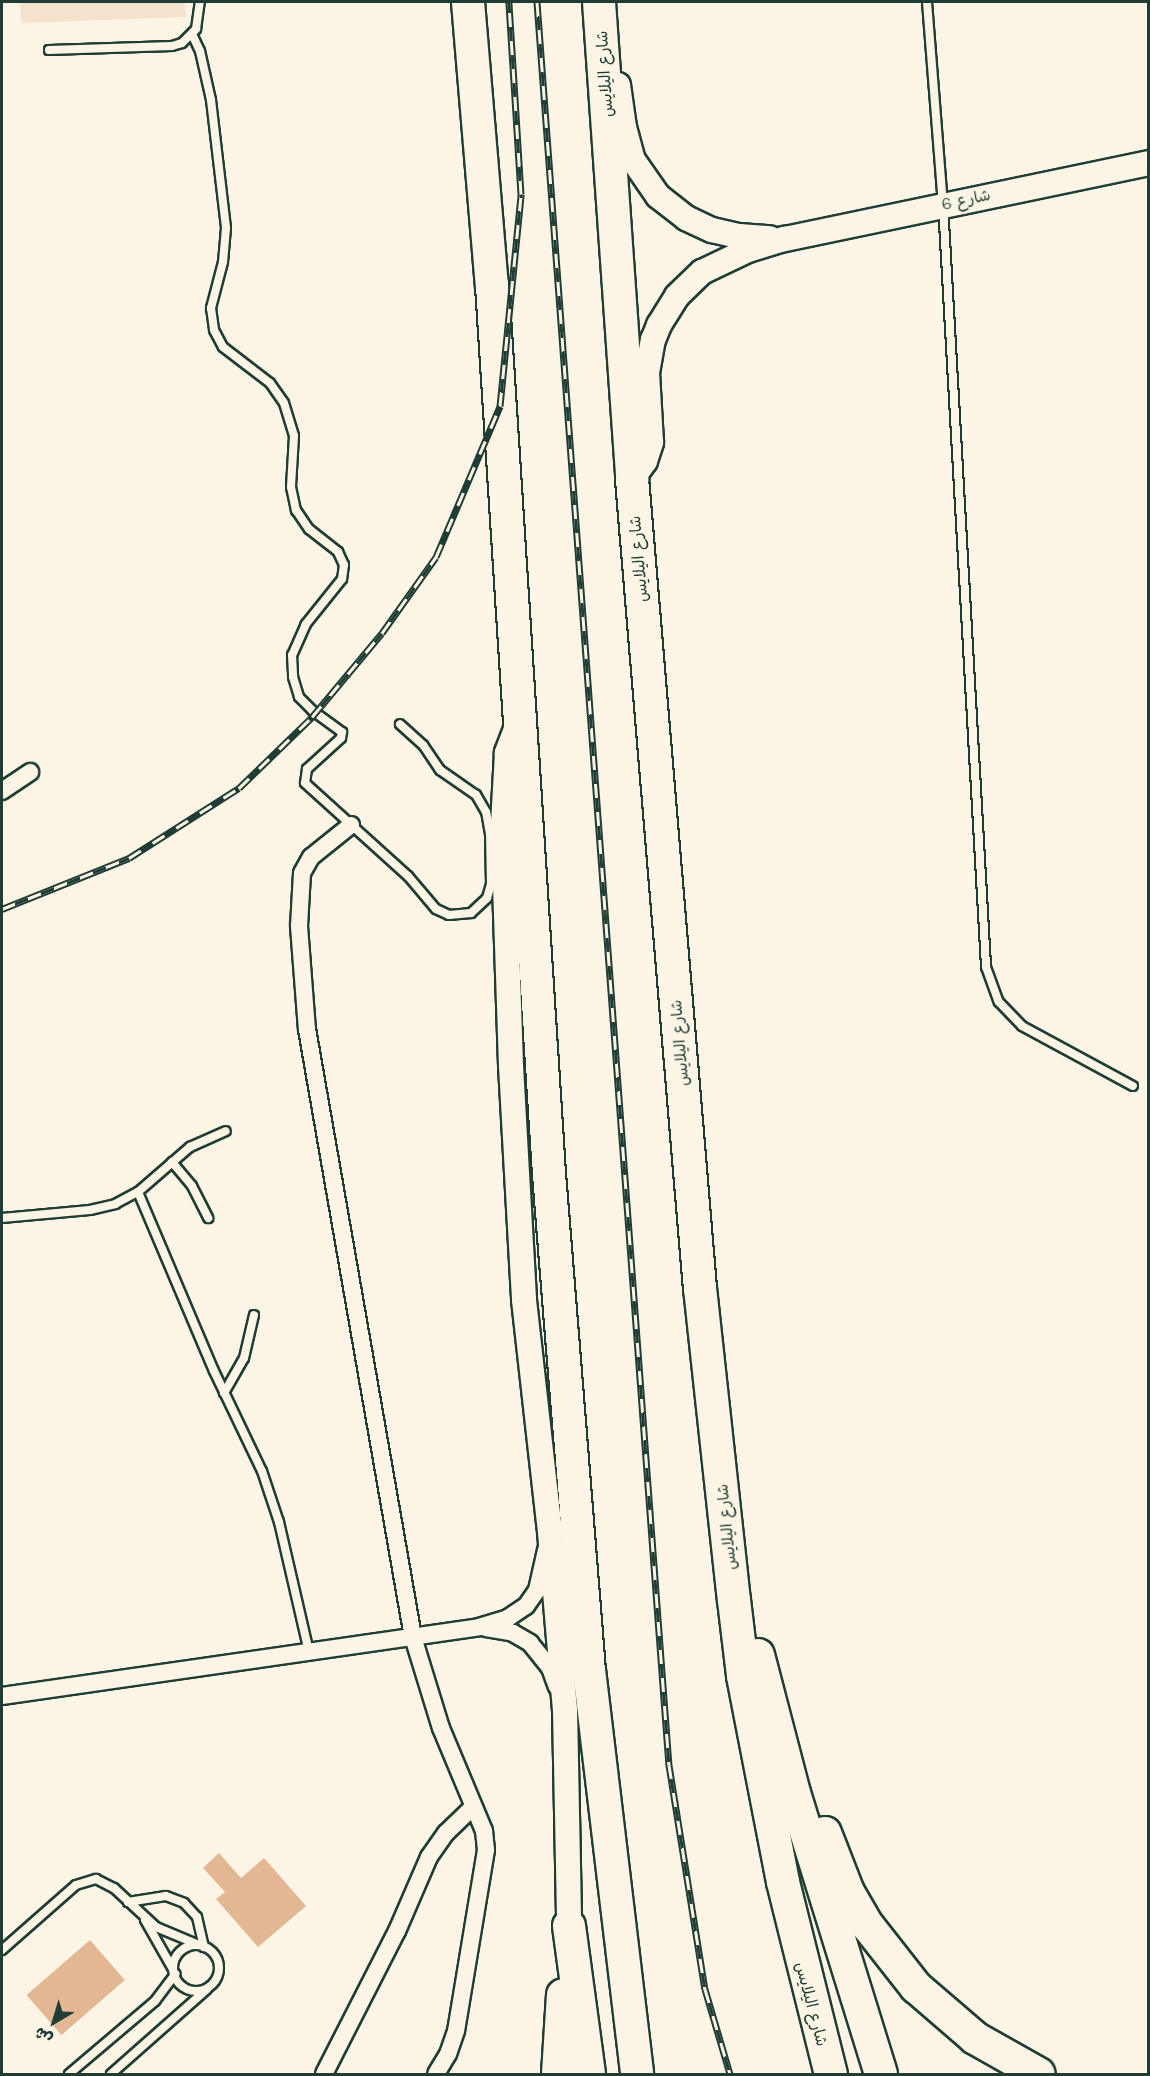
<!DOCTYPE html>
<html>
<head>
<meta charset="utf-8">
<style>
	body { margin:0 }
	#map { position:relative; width:1150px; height:2076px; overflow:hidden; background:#fcf5e5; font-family:Mali,"Playpen Sans Arabic",sans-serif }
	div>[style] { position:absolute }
	.built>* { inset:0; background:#f4e2cd }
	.building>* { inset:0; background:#e3b794; transform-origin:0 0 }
	.roads { filter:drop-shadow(2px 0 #1f3d34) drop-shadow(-2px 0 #1f3d34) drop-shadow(0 2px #1f3d34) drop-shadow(0 -2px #1f3d34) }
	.lane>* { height:8px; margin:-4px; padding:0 4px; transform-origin:4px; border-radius:4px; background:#fcf5e5 }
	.lane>.ring { margin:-4px; padding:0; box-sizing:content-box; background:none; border:8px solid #fcf5e5; border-radius:50% }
	.street>* { height:16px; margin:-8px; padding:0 8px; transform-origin:8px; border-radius:8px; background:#fcf5e5 }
	.secondary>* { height:24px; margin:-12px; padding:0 12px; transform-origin:12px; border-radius:12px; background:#fcf5e5 }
	.highway>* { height:32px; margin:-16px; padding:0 16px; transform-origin:16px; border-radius:16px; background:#fcf5e5 }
	.rail>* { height:7px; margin-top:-3.5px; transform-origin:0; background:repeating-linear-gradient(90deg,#fcf5e5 0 14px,#1f3d34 0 28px); box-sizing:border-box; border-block:2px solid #1f3d34 }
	span { translate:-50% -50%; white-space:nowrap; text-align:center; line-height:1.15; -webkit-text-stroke:4.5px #fcf5e5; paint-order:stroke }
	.street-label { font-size:16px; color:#1f3d34 }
	.frame { position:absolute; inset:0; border:3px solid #1f3d34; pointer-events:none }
	.north { position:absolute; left:24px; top:1992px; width:60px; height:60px; -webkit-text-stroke:4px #fcf5e5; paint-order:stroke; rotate:218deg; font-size:16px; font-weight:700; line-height:24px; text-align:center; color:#1f3d34 }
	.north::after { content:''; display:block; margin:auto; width:21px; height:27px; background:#1f3d34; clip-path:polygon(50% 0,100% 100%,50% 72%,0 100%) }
</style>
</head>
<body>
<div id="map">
	<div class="built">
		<div style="clip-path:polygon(20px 2px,185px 2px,186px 17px,21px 23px)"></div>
	</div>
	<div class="building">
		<div style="clip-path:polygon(219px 1853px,241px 1878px,264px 1858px,306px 1906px,258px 1947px,216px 1899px,225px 1892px,203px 1868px)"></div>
		<div style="left:90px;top:1940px;width:53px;height:84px;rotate:49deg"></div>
	</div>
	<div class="roads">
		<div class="lane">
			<div style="left:927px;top:2px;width:203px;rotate:85.5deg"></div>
			<div style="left:943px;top:204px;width:764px;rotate:86.77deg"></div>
			<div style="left:986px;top:967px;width:37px;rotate:70deg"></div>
			<div style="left:999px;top:1002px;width:33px;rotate:46deg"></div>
			<div style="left:1022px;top:1026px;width:126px;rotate:28.4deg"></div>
			<div style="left:192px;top:34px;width:19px;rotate:65deg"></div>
			<div style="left:200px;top:51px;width:50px;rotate:77.3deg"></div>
			<div style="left:211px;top:100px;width:129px;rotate:83.3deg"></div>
			<div style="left:226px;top:228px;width:34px;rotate:95deg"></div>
			<div style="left:223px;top:262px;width:48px;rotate:104.6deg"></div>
			<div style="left:211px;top:308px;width:22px;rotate:82deg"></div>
			<div style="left:214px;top:330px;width:19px;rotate:62deg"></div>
			<div style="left:223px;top:347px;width:59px;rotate:37.5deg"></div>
			<div style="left:270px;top:383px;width:24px;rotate:55deg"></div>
			<div style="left:284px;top:403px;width:34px;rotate:73deg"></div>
			<div style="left:294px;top:436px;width:51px;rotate:93.4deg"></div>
			<div style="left:291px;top:487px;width:24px;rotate:78deg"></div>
			<div style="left:296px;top:510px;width:23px;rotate:56deg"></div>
			<div style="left:309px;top:529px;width:37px;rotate:38deg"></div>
			<div style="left:338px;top:552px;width:14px;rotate:65deg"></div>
			<div style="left:344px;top:565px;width:14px;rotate:98deg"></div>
			<div style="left:342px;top:579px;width:58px;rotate:128.7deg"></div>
			<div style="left:306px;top:624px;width:34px;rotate:114deg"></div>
			<div style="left:292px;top:655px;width:22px;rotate:87deg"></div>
			<div style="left:293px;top:677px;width:21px;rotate:73deg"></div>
			<div style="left:299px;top:697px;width:20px;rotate:45deg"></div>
			<div style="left:313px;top:711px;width:36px;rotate:36deg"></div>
			<div style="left:342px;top:732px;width:6px;rotate:99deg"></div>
			<div style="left:341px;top:738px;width:46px;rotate:137.6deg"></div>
			<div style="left:307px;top:769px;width:14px;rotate:98deg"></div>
			<div style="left:305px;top:783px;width:139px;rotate:42.1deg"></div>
			<div style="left:408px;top:876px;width:43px;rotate:49.7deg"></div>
			<div style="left:436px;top:909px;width:14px;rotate:25deg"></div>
			<div style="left:449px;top:915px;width:22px;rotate:-5deg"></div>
			<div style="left:471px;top:913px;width:22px;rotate:-43deg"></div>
			<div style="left:487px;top:898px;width:15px;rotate:-74deg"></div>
			<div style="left:491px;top:884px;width:50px;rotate:-91.1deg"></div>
			<div style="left:490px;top:834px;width:22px;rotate:-100deg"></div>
			<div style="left:486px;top:812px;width:20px;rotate:-120deg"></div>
			<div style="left:476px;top:795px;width:44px;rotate:-145.2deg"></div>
			<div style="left:440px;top:770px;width:30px;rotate:-124deg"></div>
			<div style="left:423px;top:745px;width:31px;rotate:-138deg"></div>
			<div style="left:49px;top:50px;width:123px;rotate:-1.9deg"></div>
			<div style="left:172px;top:46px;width:10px;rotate:-17deg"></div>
			<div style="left:182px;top:43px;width:20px;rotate:-45deg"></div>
			<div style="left:196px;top:29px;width:27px;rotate:-82deg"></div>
			<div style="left:172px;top:1162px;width:31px;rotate:50deg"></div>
			<div style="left:192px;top:1186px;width:36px;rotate:63deg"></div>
			<div style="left:138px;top:1192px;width:194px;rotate:67deg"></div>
			<div style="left:214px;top:1371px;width:111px;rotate:64.4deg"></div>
			<div style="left:262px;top:1471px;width:54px;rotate:71.6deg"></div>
			<div style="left:279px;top:1522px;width:133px;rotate:77deg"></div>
			<div style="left:2px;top:1218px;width:88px;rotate:-5.2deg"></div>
			<div style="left:90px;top:1210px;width:26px;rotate:-13deg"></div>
			<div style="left:115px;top:1204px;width:26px;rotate:-28deg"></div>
			<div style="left:138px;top:1192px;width:69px;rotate:-40.9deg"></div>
			<div style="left:190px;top:1147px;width:39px;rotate:-24deg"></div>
			<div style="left:224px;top:1393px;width:40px;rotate:-60.3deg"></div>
			<div style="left:244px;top:1358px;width:44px;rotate:-76.9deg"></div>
			<div style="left:128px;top:1902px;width:38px;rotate:-9deg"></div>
			<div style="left:166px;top:1896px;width:19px;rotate:21deg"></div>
			<div style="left:184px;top:1903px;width:19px;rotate:47deg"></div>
			<div style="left:197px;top:1917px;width:31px;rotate:77deg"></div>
			<div style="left:145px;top:1920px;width:56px;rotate:60.3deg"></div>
			<div class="ring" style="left:173px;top:1945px;width:38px;height:38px"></div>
			<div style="left:2px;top:1950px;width:98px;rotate:-41.3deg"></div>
			<div style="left:76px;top:1885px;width:21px;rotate:-17deg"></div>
			<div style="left:96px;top:1879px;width:20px;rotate:27deg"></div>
			<div style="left:114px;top:1888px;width:57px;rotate:42.9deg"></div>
			<div style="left:156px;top:1927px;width:47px;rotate:22.7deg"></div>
			<div style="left:69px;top:2074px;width:113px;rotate:-40.3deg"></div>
			<div style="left:155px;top:2001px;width:34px;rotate:-53deg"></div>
			<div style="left:111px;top:2074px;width:128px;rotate:-41.5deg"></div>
		</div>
		<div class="street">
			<div style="left:2px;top:791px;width:34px;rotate:-34deg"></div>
			<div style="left:351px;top:825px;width:51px;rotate:141.3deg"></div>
			<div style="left:311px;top:857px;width:18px;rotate:119deg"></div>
			<div style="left:302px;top:873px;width:53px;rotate:93.2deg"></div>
			<div style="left:299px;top:926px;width:103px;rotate:85.6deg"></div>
			<div style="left:307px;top:1029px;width:617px;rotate:80.11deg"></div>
			<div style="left:413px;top:1637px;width:95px;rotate:72.9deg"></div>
			<div style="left:441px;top:1728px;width:112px;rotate:67.3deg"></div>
			<div style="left:484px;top:1831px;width:19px;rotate:84deg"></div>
			<div style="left:486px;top:1850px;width:183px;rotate:99.4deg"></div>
			<div style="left:456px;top:2031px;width:24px;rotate:109deg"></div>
			<div style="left:448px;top:2054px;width:23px;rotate:121deg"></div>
			<div style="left:486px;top:1628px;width:27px;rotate:10deg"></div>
			<div style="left:513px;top:1633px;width:20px;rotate:30deg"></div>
			<div style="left:530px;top:1643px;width:32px;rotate:51deg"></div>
			<div style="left:550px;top:1668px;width:20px;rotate:70deg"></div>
			<div style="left:2px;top:1696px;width:482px;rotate:-8.2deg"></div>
			<div style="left:479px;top:1627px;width:30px;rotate:-17deg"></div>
			<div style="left:508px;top:1618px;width:22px;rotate:-34deg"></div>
			<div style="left:526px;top:1606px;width:19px;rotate:-55deg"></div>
			<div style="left:537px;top:1590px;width:41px;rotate:-77.3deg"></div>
			<div style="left:324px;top:2074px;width:161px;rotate:-63deg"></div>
			<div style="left:397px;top:1931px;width:81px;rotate:-66.6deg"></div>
			<div style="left:429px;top:1857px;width:29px;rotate:-55deg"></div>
			<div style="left:446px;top:1833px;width:37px;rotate:-44deg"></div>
		</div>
		<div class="secondary">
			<div style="left:618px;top:85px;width:42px;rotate:81.9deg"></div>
			<div style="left:624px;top:127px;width:34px;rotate:75deg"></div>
			<div style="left:633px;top:160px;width:44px;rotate:55.2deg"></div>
			<div style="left:658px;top:196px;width:36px;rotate:38deg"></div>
			<div style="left:686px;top:218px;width:29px;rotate:25deg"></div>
			<div style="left:712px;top:230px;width:28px;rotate:13deg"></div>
			<div style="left:739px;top:236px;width:31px;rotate:4deg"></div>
			<div style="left:632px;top:479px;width:22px;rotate:-54deg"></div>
			<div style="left:645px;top:461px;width:20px;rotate:-72deg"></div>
			<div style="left:651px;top:442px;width:69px;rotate:-93.3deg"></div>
			<div style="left:647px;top:373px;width:34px;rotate:-80deg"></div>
			<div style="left:653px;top:340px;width:16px;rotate:-68deg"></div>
			<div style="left:659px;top:325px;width:34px;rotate:-58deg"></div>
			<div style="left:677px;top:296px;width:35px;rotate:-44deg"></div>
			<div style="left:702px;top:272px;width:51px;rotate:-25.6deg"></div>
			<div style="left:748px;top:250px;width:39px;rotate:-17deg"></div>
			<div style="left:785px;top:239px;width:371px;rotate:-11.8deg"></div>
			<div style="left:516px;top:729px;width:26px;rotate:111deg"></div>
			<div style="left:507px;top:753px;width:71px;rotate:93.2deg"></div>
			<div style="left:503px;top:824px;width:242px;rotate:88.1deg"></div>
			<div style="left:511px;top:1066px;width:234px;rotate:86.8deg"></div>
			<div style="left:524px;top:1300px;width:233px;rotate:83.6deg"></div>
			<div style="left:550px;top:1532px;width:178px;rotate:85.2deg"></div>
			<div style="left:565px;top:1709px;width:217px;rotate:88.9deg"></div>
		</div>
		<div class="highway">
			<div style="left:468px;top:2px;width:284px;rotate:85.2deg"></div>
			<div style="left:492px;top:285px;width:891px;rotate:86.33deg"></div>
			<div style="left:549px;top:1174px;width:498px;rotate:85.4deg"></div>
			<div style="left:589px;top:1670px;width:407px;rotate:83.2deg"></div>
			<div style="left:599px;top:2px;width:478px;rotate:86deg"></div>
			<div style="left:632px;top:479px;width:812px;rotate:85.2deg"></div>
			<div style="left:700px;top:1288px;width:314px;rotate:83.8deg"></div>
			<div style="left:734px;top:1600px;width:77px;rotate:83.2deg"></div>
			<div style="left:743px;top:1676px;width:210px;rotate:79deg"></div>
			<div style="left:783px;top:1882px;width:198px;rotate:76deg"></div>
			<div style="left:758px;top:1655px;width:143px;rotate:75.4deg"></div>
			<div style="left:794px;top:1793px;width:294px;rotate:72.8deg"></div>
			<div style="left:825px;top:1833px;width:63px;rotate:68.7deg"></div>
			<div style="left:848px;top:1892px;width:39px;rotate:60deg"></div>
			<div style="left:868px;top:1926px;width:78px;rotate:51.8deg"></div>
			<div style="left:916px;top:1987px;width:78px;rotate:40.8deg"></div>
			<div style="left:975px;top:2038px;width:73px;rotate:29.4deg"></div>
			<div style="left:569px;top:1926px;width:149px;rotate:82.3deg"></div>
			<div style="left:558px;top:2074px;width:79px;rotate:-86.4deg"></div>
		</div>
	</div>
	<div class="rail">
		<div style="left:537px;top:2px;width:1768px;rotate:85.72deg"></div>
		<div style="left:669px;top:1765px;width:227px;rotate:80.9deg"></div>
		<div style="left:705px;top:1989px;width:89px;rotate:73.6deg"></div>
		<div style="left:2px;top:909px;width:137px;rotate:-21.9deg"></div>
		<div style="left:129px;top:858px;width:130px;rotate:-32.5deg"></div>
		<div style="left:239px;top:788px;width:102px;rotate:-44.2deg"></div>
		<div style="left:312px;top:717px;width:109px;rotate:-50.2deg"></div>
		<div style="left:382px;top:633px;width:93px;rotate:-54.6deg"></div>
		<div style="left:436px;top:557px;width:164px;rotate:-67deg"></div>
		<div style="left:500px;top:406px;width:213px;rotate:-84.3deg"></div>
		<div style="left:521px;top:194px;width:192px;rotate:-93.6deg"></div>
	</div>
	<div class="street-label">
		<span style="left:604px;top:74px;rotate:-94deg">شارع اليلايس</span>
		<span style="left:966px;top:199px;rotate:-12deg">شارع 6</span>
		<span style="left:638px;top:559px;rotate:-95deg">شارع اليلايس</span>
		<span style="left:679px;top:1043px;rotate:-95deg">شارع اليلايس</span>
		<span style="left:726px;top:1527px;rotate:-96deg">شارع اليلايس</span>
		<span style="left:812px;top:2004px;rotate:75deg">شارع اليلايس</span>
	</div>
	<div class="frame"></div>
	<div class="north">ش</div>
</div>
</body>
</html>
